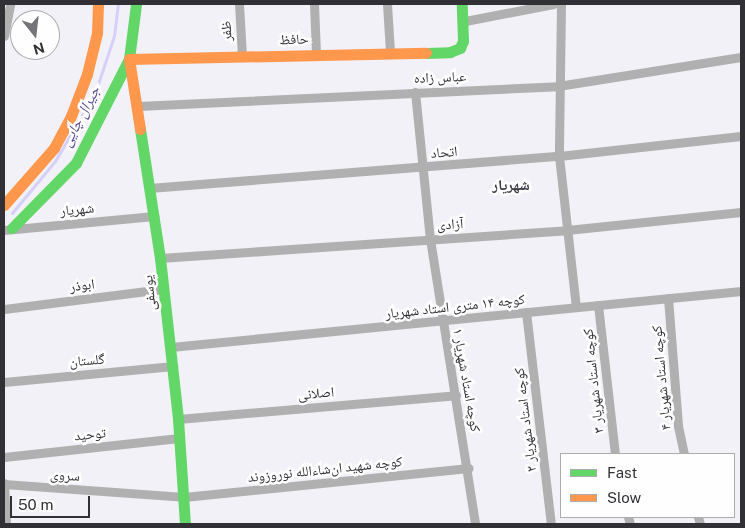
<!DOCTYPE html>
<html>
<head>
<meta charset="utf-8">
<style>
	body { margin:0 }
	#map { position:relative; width:745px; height:528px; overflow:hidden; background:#f2f1f7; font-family:"Public Sans","Noto Naskh Arabic",sans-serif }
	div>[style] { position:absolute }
	.stream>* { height:3px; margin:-1.5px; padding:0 1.5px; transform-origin:1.5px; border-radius:1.5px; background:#d5d0fa }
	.street>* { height:9px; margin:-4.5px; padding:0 4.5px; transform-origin:4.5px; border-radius:4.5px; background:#b1b0b1 }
	.fast>* { height:11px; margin:-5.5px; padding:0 5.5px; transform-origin:5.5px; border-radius:5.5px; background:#63d668 }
	.slow>* { height:11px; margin:-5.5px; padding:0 5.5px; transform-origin:5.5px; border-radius:5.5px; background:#ff974d }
	span { translate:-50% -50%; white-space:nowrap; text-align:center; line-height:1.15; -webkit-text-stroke:5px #fefefe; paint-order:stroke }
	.street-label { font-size:14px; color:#313135 }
	.water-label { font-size:15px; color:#54498d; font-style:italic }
	.neighbourhood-label { font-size:15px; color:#3b3b42; font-weight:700 }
	.frame { position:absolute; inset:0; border:5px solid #313135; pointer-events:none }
	.legend { position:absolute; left:560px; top:453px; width:175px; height:65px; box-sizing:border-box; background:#fefefe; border:1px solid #acacae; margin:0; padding:6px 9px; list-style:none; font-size:15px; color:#313135 }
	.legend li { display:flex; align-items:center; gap:10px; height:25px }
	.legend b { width:25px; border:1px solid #acacae }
	.north { position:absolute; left:10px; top:10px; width:50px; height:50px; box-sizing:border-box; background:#fefefe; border:1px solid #acacae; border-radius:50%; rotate:164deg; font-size:14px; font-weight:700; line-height:20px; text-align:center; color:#313135 }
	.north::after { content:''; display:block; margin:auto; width:18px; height:22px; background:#757479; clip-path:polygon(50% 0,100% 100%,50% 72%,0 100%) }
	.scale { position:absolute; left:10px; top:496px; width:80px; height:22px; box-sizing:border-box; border:2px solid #313135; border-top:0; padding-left:6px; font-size:15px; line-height:18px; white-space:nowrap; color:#313135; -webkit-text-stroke:4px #fefefe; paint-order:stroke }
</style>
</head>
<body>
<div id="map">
	<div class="stream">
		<div style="left:12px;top:213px;width:67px;rotate:-50.4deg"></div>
		<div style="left:55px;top:161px;width:79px;rotate:-59.5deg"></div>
		<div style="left:95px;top:93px;width:60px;rotate:-71.6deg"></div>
		<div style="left:114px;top:36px;width:32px;rotate:-83deg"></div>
	</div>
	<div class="street">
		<div style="left:239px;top:4px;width:52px;rotate:86.7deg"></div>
		<div style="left:314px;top:4px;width:49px;rotate:87.7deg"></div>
		<div style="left:387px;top:4px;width:48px;rotate:86.4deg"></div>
		<div style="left:561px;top:4px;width:152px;rotate:90.8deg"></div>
		<div style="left:559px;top:156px;width:152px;rotate:83.6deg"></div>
		<div style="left:465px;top:21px;width:90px;rotate:-10.9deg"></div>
		<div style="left:4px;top:36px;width:33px;rotate:-79deg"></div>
		<div style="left:415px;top:92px;width:148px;rotate:84.2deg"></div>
		<div style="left:430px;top:239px;width:289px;rotate:81deg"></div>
		<div style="left:138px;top:106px;width:420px;rotate:-2.7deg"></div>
		<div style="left:558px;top:86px;width:185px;rotate:-9deg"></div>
		<div style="left:149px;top:188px;width:411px;rotate:-4.5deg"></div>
		<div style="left:559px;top:156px;width:183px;rotate:-6.3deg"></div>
		<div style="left:4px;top:230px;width:151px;rotate:-5.3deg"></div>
		<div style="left:160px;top:258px;width:408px;rotate:-3.9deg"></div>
		<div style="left:567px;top:230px;width:175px;rotate:-5.9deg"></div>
		<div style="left:668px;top:298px;width:128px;rotate:85.5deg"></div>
		<div style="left:678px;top:426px;width:29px;rotate:78deg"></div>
		<div style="left:598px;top:305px;width:150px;rotate:83.5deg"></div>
		<div style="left:4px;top:309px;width:160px;rotate:-7.2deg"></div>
		<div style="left:526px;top:312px;width:213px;rotate:83.3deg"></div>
		<div style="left:171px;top:347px;width:573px;rotate:-5.61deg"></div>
		<div style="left:4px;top:382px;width:170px;rotate:-5.4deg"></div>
		<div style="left:178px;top:419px;width:279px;rotate:-4.9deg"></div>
		<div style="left:4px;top:457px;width:176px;rotate:-6.2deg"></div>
		<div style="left:4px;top:483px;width:41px;rotate:87.2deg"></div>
		<div style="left:4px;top:484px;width:180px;rotate:4.1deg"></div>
		<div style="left:184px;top:497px;width:286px;rotate:-5.8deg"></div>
		<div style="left:628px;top:517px;width:7px;rotate:74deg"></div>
		<div style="left:698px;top:517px;width:7px;rotate:74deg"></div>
	</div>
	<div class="fast">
		<div style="left:426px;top:53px;width:24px;rotate:-2deg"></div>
		<div style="left:450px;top:52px;width:11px;rotate:-22deg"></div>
		<div style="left:460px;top:48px;width:8px;rotate:-67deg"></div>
		<div style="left:463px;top:41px;width:37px;rotate:-92deg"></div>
		<div style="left:140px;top:129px;width:131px;rotate:81.2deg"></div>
		<div style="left:160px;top:258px;width:162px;rotate:83.6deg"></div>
		<div style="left:178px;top:419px;width:105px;rotate:86.2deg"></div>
		<div style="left:12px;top:228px;width:91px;rotate:-45.4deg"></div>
		<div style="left:76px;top:163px;width:117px;rotate:-63deg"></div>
		<div style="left:129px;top:59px;width:55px;rotate:-82.7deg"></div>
	</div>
	<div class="slow">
		<div style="left:140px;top:129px;width:71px;rotate:-98.9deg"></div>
		<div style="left:129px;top:59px;width:297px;rotate:-1.2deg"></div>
		<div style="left:4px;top:205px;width:76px;rotate:-48.7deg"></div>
		<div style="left:54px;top:148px;width:36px;rotate:-62deg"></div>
		<div style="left:71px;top:116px;width:45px;rotate:-69.1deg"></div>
		<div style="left:87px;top:74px;width:42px;rotate:-76.3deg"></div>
		<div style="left:97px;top:33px;width:29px;rotate:-88deg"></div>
	</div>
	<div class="street-label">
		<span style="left:226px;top:31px;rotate:-93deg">ظفر</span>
		<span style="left:294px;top:39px;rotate:-2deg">حافظ</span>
		<span style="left:440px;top:77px;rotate:-2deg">عباس زاده</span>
		<span style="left:444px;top:152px;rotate:-5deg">اتحاد</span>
		<span style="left:77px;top:209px;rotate:-5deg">شهریار</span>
		<span style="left:450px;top:224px;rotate:-4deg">آزادی</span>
		<span style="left:82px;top:285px;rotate:-7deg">ابوذر</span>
		<span style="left:149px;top:293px;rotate:-96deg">یوسفی</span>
		<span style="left:455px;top:306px;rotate:-6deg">کوچه ۱۴ متری استاد شهریار</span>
		<span style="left:87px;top:360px;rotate:-5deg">گلستان</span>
		<span style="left:661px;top:378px;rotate:-95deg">کوچه استاد شهریار ۴</span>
		<span style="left:467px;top:380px;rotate:80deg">کوچه استاد شهریار ۱</span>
		<span style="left:593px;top:381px;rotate:-96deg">کوچه استاد شهریار ۳</span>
		<span style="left:316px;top:393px;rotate:-5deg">اصلانی</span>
		<span style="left:525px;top:420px;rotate:-97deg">کوچه استاد شهریار ۲</span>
		<span style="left:90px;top:434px;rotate:-6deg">توحید</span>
		<span style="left:325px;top:469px;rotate:-6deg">کوچه شهید ان‌شاءالله نوروزوند</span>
		<span style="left:65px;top:475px;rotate:4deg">سروی</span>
	</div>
	<div class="water-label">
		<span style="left:80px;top:116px;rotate:-62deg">جیرال چایی</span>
	</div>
	<div class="neighbourhood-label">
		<span style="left:511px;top:185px">شهریار</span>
	</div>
	<div class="frame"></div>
	<ul class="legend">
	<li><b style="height:6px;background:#63d668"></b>Fast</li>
	<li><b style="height:6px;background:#ff974d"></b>Slow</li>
	</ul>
	<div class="north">N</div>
	<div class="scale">50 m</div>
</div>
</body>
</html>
